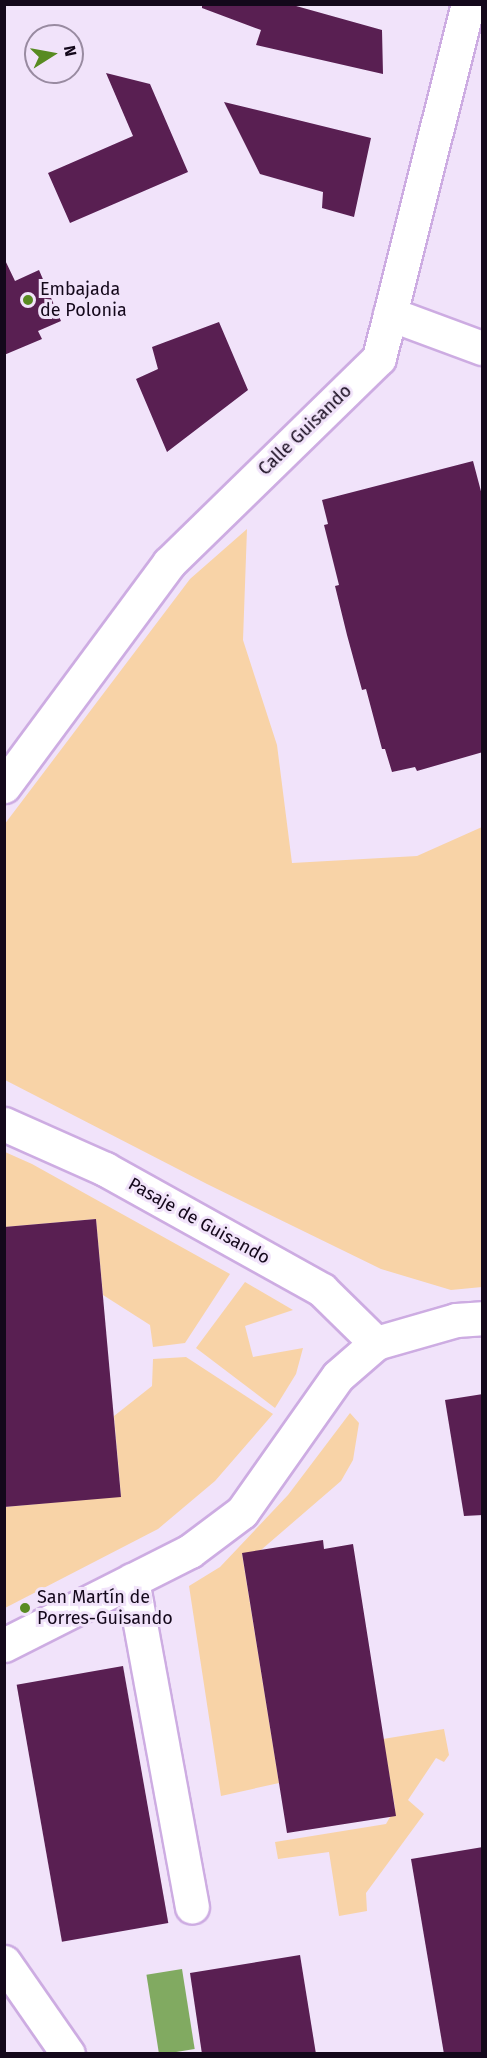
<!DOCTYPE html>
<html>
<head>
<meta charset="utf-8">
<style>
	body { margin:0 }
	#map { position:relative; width:487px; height:2058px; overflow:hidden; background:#f1e3fa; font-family:"Fira Sans",sans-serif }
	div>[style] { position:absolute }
	.green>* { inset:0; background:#f8d3a7 }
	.water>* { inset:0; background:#81aa61; transform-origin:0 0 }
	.building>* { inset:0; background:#591f52; transform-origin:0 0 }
	.roads { filter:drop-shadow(2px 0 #cdace2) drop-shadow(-2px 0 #cdace2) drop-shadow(0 2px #cdace2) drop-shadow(0 -2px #cdace2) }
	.minor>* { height:33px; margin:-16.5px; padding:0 16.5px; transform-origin:16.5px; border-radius:16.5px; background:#fff }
	.dots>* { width:16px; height:16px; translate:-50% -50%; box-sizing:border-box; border:3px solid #f1e3fa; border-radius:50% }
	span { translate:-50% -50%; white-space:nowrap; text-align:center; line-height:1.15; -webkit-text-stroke:6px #f1e3fa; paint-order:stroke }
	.poi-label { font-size:18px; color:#14081b }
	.left { translate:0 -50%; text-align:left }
	.street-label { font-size:18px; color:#14081b }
	.frame { position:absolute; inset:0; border:6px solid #14081b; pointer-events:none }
	.north { position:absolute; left:24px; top:24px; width:60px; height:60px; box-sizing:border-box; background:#f1e3fa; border:2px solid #998ba1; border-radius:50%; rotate:79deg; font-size:16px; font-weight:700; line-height:24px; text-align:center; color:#14081b }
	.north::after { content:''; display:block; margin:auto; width:21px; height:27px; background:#588b22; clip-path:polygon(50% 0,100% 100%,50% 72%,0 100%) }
</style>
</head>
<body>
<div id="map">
	<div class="green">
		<div style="clip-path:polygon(247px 529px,243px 640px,277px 745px,292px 863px,417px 856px,482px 827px,482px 1287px,451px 1290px,381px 1269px,207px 1184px,5px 1080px,4px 825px,190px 579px)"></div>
		<div style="clip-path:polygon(5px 1152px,32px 1164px,230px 1274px,185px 1343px,153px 1347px,150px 1325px,103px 1295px,96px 1219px,5px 1227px)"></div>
		<div style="clip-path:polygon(245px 1282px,293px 1310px,245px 1326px,253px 1357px,303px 1348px,296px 1374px,275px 1408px,196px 1348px)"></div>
		<div style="clip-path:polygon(186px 1357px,273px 1414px,215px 1481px,158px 1529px,5px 1608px,5px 1507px,121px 1496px,114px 1416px,152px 1386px,153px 1359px)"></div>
		<div style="clip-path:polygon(350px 1413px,359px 1423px,353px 1460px,341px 1481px,261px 1550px,242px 1554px,279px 1783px,221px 1796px,189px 1586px,220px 1567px,288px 1495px)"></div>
		<div style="clip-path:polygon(444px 1729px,449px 1755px,444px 1762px,436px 1758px,408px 1800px,424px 1814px,366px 1893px,367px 1911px,339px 1916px,329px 1852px,278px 1859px,275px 1842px,386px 1824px,395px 1808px,383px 1739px)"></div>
	</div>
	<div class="water">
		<div style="left:182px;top:1969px;width:81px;height:36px;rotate:81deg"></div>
	</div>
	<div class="building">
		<div style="clip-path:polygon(202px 4px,289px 4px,382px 30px,383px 74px,256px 45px,261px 30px,202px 8px)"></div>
		<div style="clip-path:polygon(106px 73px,150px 84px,188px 172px,70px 223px,48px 173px,133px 136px)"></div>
		<div style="clip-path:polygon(224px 102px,371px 138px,354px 217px,322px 208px,323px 192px,260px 174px)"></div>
		<div style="clip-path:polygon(4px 258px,15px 281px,39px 270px,61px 321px,38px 331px,42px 339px,4px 355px)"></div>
		<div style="clip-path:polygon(219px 322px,248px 390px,167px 452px,136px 379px,158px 369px,152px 347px)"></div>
		<div style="clip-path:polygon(473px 461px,483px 499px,483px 752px,417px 771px,415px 767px,392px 772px,385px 749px,382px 749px,366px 689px,362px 690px,347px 635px,335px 586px,339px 585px,324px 525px,328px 524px,322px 500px)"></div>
		<div style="clip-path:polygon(96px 1219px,121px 1497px,4px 1507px,4px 1227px)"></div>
		<div style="clip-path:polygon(483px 1394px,483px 1515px,464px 1516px,445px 1400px)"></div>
		<div style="clip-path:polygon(323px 1540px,324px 1549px,353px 1544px,396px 1816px,287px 1833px,242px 1553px)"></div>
		<div style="left:123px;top:1666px;width:261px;height:108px;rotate:80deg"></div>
		<div style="clip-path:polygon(483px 1847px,483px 2054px,444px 2054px,411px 1859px)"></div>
		<div style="clip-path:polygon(300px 1955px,316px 2054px,202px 2054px,190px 1973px)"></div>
	</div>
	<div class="roads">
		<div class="minor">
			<div style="left:390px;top:314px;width:98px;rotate:20.3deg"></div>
			<div style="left:4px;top:786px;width:277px;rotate:-53.5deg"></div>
			<div style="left:169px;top:563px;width:293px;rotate:-44.3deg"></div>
			<div style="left:379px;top:358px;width:365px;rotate:-75.9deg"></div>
			<div style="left:4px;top:1124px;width:111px;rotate:24deg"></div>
			<div style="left:105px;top:1169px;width:248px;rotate:29.1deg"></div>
			<div style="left:322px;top:1290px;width:76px;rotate:44.5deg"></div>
			<div style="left:132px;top:1580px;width:332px;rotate:79.6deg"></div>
			<div style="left:4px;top:1645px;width:208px;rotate:-26.8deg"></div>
			<div style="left:190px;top:1551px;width:65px;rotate:-36.9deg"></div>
			<div style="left:242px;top:1512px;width:166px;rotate:-54.8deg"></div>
			<div style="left:338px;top:1376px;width:50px;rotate:-41deg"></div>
			<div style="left:376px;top:1343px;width:83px;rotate:-16deg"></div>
			<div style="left:456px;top:1320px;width:26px;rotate:-4deg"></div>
			<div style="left:4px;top:1962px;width:112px;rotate:55.2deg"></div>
		</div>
	</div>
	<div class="dots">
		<div style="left:28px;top:300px;background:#588b22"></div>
		<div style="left:25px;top:1608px;background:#588b22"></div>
	</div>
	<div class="poi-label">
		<span class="left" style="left:40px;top:300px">Embajada<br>de Polonia</span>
		<span class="left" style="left:37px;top:1608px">San Martín de<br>Porres-Guisando</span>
	</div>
	<div class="street-label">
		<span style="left:305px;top:430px;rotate:-44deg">Calle Guisando</span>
		<span style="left:199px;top:1221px;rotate:29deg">Pasaje de Guisando</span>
	</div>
	<div class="frame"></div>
	<div class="north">N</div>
</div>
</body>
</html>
